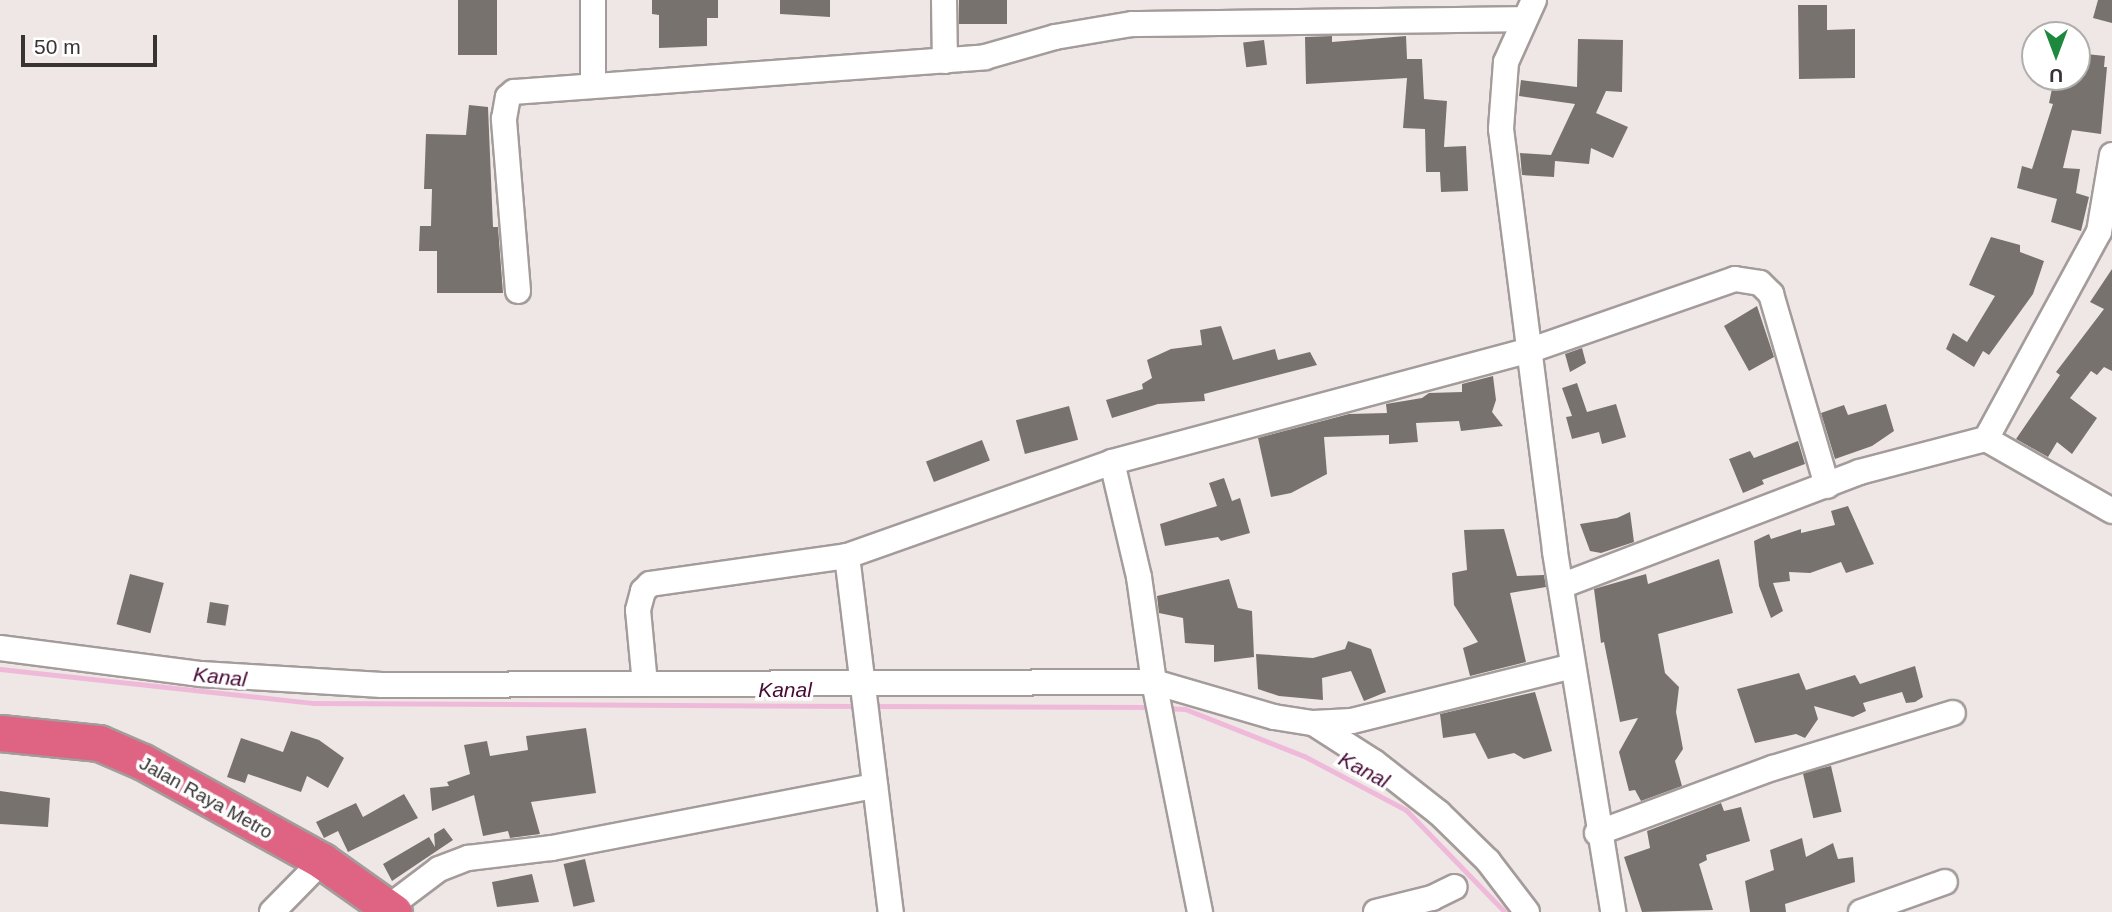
<!DOCTYPE html>
<html>
<head>
<meta charset="utf-8">
<style>
	body { margin:0 }
	#map { position:relative; width:2112px; height:912px; overflow:hidden; background:#efe7e5; font-family:Helvetica,sans-serif }
	div>[style] { position:absolute }
	.stream>* { height:5px; margin:-2.5px; padding:0 2.5px; transform-origin:2.5px; border-radius:2.5px; background:#efbad9 }
	.building>* { inset:0; background:#78726f; transform-origin:0 0 }
	.roads { filter:drop-shadow(2px 0 #a39c9a) drop-shadow(-2px 0 #a39c9a) drop-shadow(0 2px #a39c9a) drop-shadow(0 -2px #a39c9a) }
	.minor>* { height:24px; margin:-12px; padding:0 12px; transform-origin:12px; border-radius:12px; background:#fff }
	.highway>* { height:35px; margin:-17.5px; padding:0 17.5px; transform-origin:17.5px; border-radius:17.5px; background:#df6382 }
	span { translate:-50% -50%; white-space:nowrap; text-align:center; line-height:1.15; -webkit-text-stroke:7px #fff; paint-order:stroke }
	.street-label { font-size:19px; color:#373433 }
	.water-label { font-size:21px; color:#480b36; font-style:italic }
	.north { position:absolute; left:2021px; top:21px; width:70px; height:70px; box-sizing:border-box; background:#fff; border:2px solid #afaead; border-radius:50%; rotate:180deg; font-size:19px; font-weight:700; line-height:28px; text-align:center; color:#373433 }
	.north::after { content:''; display:block; margin:auto; width:24px; height:32px; background:#1d883e; clip-path:polygon(50% 0,100% 100%,50% 72%,0 100%) }
	.scale { position:absolute; left:21px; top:35px; width:136px; height:32px; box-sizing:border-box; border:4px solid #373433; border-top:0; padding-left:9px; font-size:21px; line-height:24px; white-space:nowrap; color:#373433; -webkit-text-stroke:5px #fff; paint-order:stroke }
</style>
</head>
<body>
<div id="map">
	<div class="stream">
		<div style="left:0;top:669px;width:316px;rotate:6.2deg"></div>
		<div style="left:314px;top:703px;width:543px;rotate:0.32deg"></div>
		<div style="left:871px;top:706px;width:280px;rotate:0.2deg"></div>
		<div style="left:1164px;top:708px;width:21px;rotate:3deg"></div>
		<div style="left:1185px;top:709px;width:128px;rotate:21.6deg"></div>
		<div style="left:1304px;top:756px;width:115px;rotate:27.9deg"></div>
		<div style="left:1406px;top:810px;width:142px;rotate:45.9deg"></div>
	</div>
	<div class="building">
		<div style="left:458px;top:0;width:39px;height:55px"></div>
		<div style="clip-path:polygon(652px 0,718px 0,718px 18px,707px 18px,707px 46px,659px 48px,659px 15px,652px 14px)"></div>
		<div style="clip-path:polygon(780px 0,830px 0,830px 17px,780px 14px)"></div>
		<div style="left:959px;top:0;width:48px;height:24px"></div>
		<div style="clip-path:polygon(2098px 0,2112px 0,2112px 23px,2093px 18px)"></div>
		<div style="clip-path:polygon(1798px 5px,1827px 5px,1827px 30px,1855px 29px,1855px 78px,1799px 79px)"></div>
		<div style="clip-path:polygon(1332px 36px,1332px 42px,1406px 36px,1407px 59px,1422px 59px,1424px 99px,1447px 101px,1444px 147px,1466px 146px,1468px 191px,1441px 192px,1440px 172px,1426px 172px,1425px 129px,1403px 128px,1407px 78px,1306px 84px,1305px 37px)"></div>
		<div style="clip-path:polygon(1578px 39px,1623px 40px,1622px 92px,1606px 91px,1596px 113px,1628px 127px,1613px 158px,1591px 148px,1589px 164px,1555px 161px,1554px 177px,1522px 175px,1520px 153px,1551px 155px,1575px 104px,1519px 96px,1521px 80px,1577px 87px)"></div>
		<div style="left:1264px;top:40px;width:25px;height:21px;rotate:83deg"></div>
		<div style="clip-path:polygon(2077px 53px,2105px 56px,2104px 67px,2107px 67px,2101px 134px,2072px 130px,2063px 168px,2080px 169px,2076px 193px,2089px 197px,2081px 231px,2051px 222px,2057px 199px,2017px 188px,2022px 166px,2032px 169px,2053px 104px,2049px 103px,2054px 79px,2077px 82px)"></div>
		<div style="clip-path:polygon(469px 105px,488px 107px,493px 227px,498px 227px,503px 293px,437px 293px,437px 251px,419px 251px,420px 226px,431px 226px,432px 189px,424px 189px,426px 134px,466px 135px)"></div>
		<div style="clip-path:polygon(1991px 237px,2020px 245px,2020px 252px,2044px 261px,2033px 294px,1989px 355px,1983px 351px,1974px 367px,1946px 349px,1953px 333px,1967px 342px,1995px 296px,1969px 285px)"></div>
		<div style="clip-path:polygon(2112px 269px,2112px 371px,2104px 367px,2097px 375px,2091px 371px,2070px 398px,2097px 418px,2072px 454px,2057px 442px,2048px 457px,2016px 439px,2060px 375px,2056px 372px,2104px 309px,2090px 302px)"></div>
		<div style="clip-path:polygon(1757px 306px,1774px 357px,1749px 371px,1724px 326px)"></div>
		<div style="clip-path:polygon(1221px 326px,1233px 360px,1275px 349px,1278px 360px,1310px 352px,1317px 365px,1204px 394px,1205px 401px,1158px 404px,1112px 418px,1106px 400px,1143px 389px,1142px 384px,1152px 378px,1147px 360px,1171px 349px,1202px 345px,1200px 330px)"></div>
		<div style="clip-path:polygon(1582px 348px,1586px 363px,1570px 372px,1565px 354px)"></div>
		<div style="clip-path:polygon(1493px 376px,1496px 400px,1492px 412px,1503px 426px,1461px 431px,1459px 421px,1416px 423px,1418px 442px,1389px 444px,1389px 435px,1324px 437px,1327px 474px,1291px 493px,1271px 497px,1258px 438px,1349px 414px,1387px 413px,1386px 404px,1422px 398px,1429px 393px,1462px 392px,1462px 384px)"></div>
		<div style="clip-path:polygon(1577px 383px,1587px 412px,1616px 404px,1626px 437px,1602px 444px,1599px 432px,1572px 439px,1566px 417px,1572px 416px,1562px 388px)"></div>
		<div style="clip-path:polygon(1886px 404px,1894px 431px,1872px 446px,1835px 459px,1821px 413px,1844px 405px,1848px 415px)"></div>
		<div style="left:1069px;top:406px;width:35px;height:55px;rotate:75deg"></div>
		<div style="left:982px;top:440px;width:22px;height:60px;rotate:69deg"></div>
		<div style="clip-path:polygon(1798px 441px,1805px 464px,1762px 480px,1764px 484px,1743px 493px,1729px 459px,1750px 451px,1754px 458px)"></div>
		<div style="clip-path:polygon(1224px 478px,1232px 501px,1240px 498px,1250px 533px,1221px 541px,1218px 537px,1165px 546px,1160px 524px,1217px 506px,1209px 483px)"></div>
		<div style="clip-path:polygon(1848px 506px,1874px 564px,1846px 573px,1841px 562px,1810px 573px,1789px 572px,1790px 581px,1773px 583px,1783px 611px,1771px 618px,1759px 586px,1754px 541px,1769px 534px,1771px 539px,1801px 529px,1801px 533px,1835px 525px,1831px 511px)"></div>
		<div style="clip-path:polygon(1630px 512px,1634px 542px,1601px 553px,1590px 551px,1580px 524px,1617px 518px)"></div>
		<div style="clip-path:polygon(1504px 529px,1517px 576px,1544px 575px,1546px 587px,1510px 593px,1526px 662px,1470px 676px,1463px 648px,1478px 642px,1454px 605px,1452px 573px,1467px 570px,1464px 530px)"></div>
		<div style="clip-path:polygon(1719px 559px,1733px 613px,1658px 634px,1665px 673px,1679px 687px,1676px 712px,1683px 749px,1675px 761px,1682px 786px,1641px 801px,1635px 790px,1629px 791px,1619px 752px,1638px 718px,1620px 722px,1604px 642px,1601px 643px,1594px 589px,1646px 574px,1648px 584px)"></div>
		<div style="left:130px;top:574px;width:35px;height:52px;rotate:15deg"></div>
		<div style="clip-path:polygon(1229px 579px,1238px 608px,1252px 611px,1254px 657px,1214px 662px,1214px 645px,1185px 643px,1183px 618px,1159px 613px,1157px 596px)"></div>
		<div style="left:210px;top:602px;width:19px;height:21px;rotate:9deg"></div>
		<div style="clip-path:polygon(1348px 641px,1371px 649px,1386px 692px,1364px 701px,1351px 671px,1322px 678px,1323px 700px,1279px 696px,1258px 689px,1256px 654px,1313px 658px,1345px 649px)"></div>
		<div style="clip-path:polygon(1915px 666px,1923px 697px,1915px 702px,1906px 703px,1902px 692px,1863px 703px,1866px 711px,1853px 717px,1814px 706px,1818px 719px,1805px 738px,1796px 734px,1755px 743px,1737px 689px,1799px 673px,1806px 690px,1855px 675px,1860px 684px)"></div>
		<div style="clip-path:polygon(1535px 692px,1552px 751px,1524px 759px,1514px 753px,1488px 759px,1475px 733px,1443px 738px,1440px 714px)"></div>
		<div style="clip-path:polygon(586px 728px,596px 793px,531px 802px,540px 834px,510px 838px,508px 831px,483px 836px,474px 795px,432px 811px,430px 788px,449px 786px,447px 782px,470px 774px,464px 745px,487px 741px,490px 756px,528px 750px,526px 736px)"></div>
		<div style="clip-path:polygon(291px 731px,319px 740px,344px 758px,328px 788px,307px 776px,301px 792px,248px 774px,245px 783px,227px 777px,241px 738px,283px 752px)"></div>
		<div style="left:1831px;top:766px;width:47px;height:29px;rotate:77deg"></div>
		<div style="clip-path:polygon(0 791px,50px 798px,48px 827px,0 824px)"></div>
		<div style="clip-path:polygon(404px 794px,418px 818px,348px 852px,338px 831px,324px 838px,316px 822px,356px 803px,363px 817px)"></div>
		<div style="clip-path:polygon(1721px 803px,1724px 811px,1741px 807px,1750px 841px,1706px 855px,1707px 860px,1699px 864px,1713px 910px,1642px 912px,1624px 857px,1650px 848px,1647px 831px)"></div>
		<div style="clip-path:polygon(444px 828px,453px 840px,392px 881px,383px 864px,429px 837px,435px 847px,434px 834px)"></div>
		<div style="clip-path:polygon(1802px 838px,1806px 857px,1833px 843px,1838px 859px,1853px 857px,1855px 882px,1785px 904px,1786px 912px,1750px 912px,1745px 881px,1774px 870px,1770px 850px)"></div>
		<div style="left:585px;top:859px;width:44px;height:22px;rotate:77deg"></div>
		<div style="clip-path:polygon(532px 874px,539px 902px,497px 907px,492px 882px)"></div>
	</div>
	<div class="roads">
		<div class="minor">
			<div style="left:593px;top:0;width:83px;rotate:90deg"></div>
			<div style="left:944px;top:0;width:61px;rotate:89.1deg"></div>
			<div style="left:1534px;top:0;width:68px;rotate:114.3deg"></div>
			<div style="left:1506px;top:62px;width:67px;rotate:94.3deg"></div>
			<div style="left:1501px;top:129px;width:426px;rotate:82.7deg"></div>
			<div style="left:1555px;top:552px;width:365px;rotate:80.8deg"></div>
			<div style="left:518px;top:291px;width:173px;rotate:-94.7deg"></div>
			<div style="left:504px;top:119px;width:22px;rotate:-80deg"></div>
			<div style="left:508px;top:97px;width:8px;rotate:-40deg"></div>
			<div style="left:514px;top:92px;width:472px;rotate:-4.2deg"></div>
			<div style="left:985px;top:57px;width:73px;rotate:-15.9deg"></div>
			<div style="left:1055px;top:37px;width:78px;rotate:-9.6deg"></div>
			<div style="left:1132px;top:24px;width:391px;rotate:-0.7deg"></div>
			<div style="left:1986px;top:439px;width:145px;rotate:29.7deg"></div>
			<div style="left:1112px;top:462px;width:118px;rotate:76.8deg"></div>
			<div style="left:1139px;top:577px;width:106px;rotate:81.9deg"></div>
			<div style="left:1154px;top:682px;width:235px;rotate:78.7deg"></div>
			<div style="left:847px;top:556px;width:359px;rotate:83deg"></div>
			<div style="left:1561px;top:586px;width:319px;rotate:-20.9deg"></div>
			<div style="left:1859px;top:472px;width:131px;rotate:-14.6deg"></div>
			<div style="left:1986px;top:439px;width:236px;rotate:-61.4deg"></div>
			<div style="left:2099px;top:232px;width:78px;rotate:-80.4deg"></div>
			<div style="left:0;top:648px;width:203px;rotate:7.4deg"></div>
			<div style="left:201px;top:674px;width:181px;rotate:3.5deg"></div>
			<div style="left:382px;top:685px;width:772px;rotate:-0.22deg"></div>
			<div style="left:1154px;top:682px;width:125px;rotate:16.3deg"></div>
			<div style="left:1274px;top:717px;width:39px;rotate:9deg"></div>
			<div style="left:1313px;top:723px;width:39px;rotate:-3deg"></div>
			<div style="left:1352px;top:721px;width:227px;rotate:-14deg"></div>
			<div style="left:645px;top:684px;width:74px;rotate:-95.4deg"></div>
			<div style="left:638px;top:610px;width:20px;rotate:-75deg"></div>
			<div style="left:643px;top:591px;width:10px;rotate:-45deg"></div>
			<div style="left:650px;top:584px;width:199px;rotate:-8.1deg"></div>
			<div style="left:847px;top:556px;width:281px;rotate:-19.5deg"></div>
			<div style="left:1112px;top:462px;width:434px;rotate:-15deg"></div>
			<div style="left:1531px;top:350px;width:216px;rotate:-19.2deg"></div>
			<div style="left:1735px;top:279px;width:25px;rotate:9deg"></div>
			<div style="left:1760px;top:283px;width:16px;rotate:45deg"></div>
			<div style="left:1771px;top:294px;width:200px;rotate:73.7deg"></div>
			<div style="left:1313px;top:723px;width:72px;rotate:32.6deg"></div>
			<div style="left:1374px;top:762px;width:83px;rotate:38.1deg"></div>
			<div style="left:1439px;top:813px;width:69px;rotate:44.4deg"></div>
			<div style="left:1488px;top:861px;width:64px;rotate:52.6deg"></div>
			<div style="left:1597px;top:833px;width:188px;rotate:-20.3deg"></div>
			<div style="left:1773px;top:768px;width:188px;rotate:-17deg"></div>
			<div style="left:272px;top:912px;width:71px;rotate:-45.6deg"></div>
			<div style="left:382px;top:912px;width:71px;rotate:-37deg"></div>
			<div style="left:439px;top:869px;width:31px;rotate:-21deg"></div>
			<div style="left:468px;top:858px;width:85px;rotate:-6.8deg"></div>
			<div style="left:552px;top:848px;width:329px;rotate:-10.9deg"></div>
			<div style="left:1376px;top:912px;width:58px;rotate:-14deg"></div>
			<div style="left:1432px;top:898px;width:25px;rotate:-26deg"></div>
			<div style="left:1861px;top:912px;width:89px;rotate:-19.7deg"></div>
		</div>
		<div class="highway">
			<div style="left:0;top:733px;width:100px;rotate:5.8deg"></div>
			<div style="left:99px;top:743px;width:48px;rotate:23.4deg"></div>
			<div style="left:143px;top:762px;width:205px;rotate:28.9deg"></div>
			<div style="left:322px;top:861px;width:88px;rotate:35.3deg"></div>
		</div>
	</div>
	<div class="street-label">
		<span style="left:206px;top:798px;rotate:29deg">Jalan Raya Metro</span>
	</div>
	<div class="water-label">
		<span style="left:220px;top:677px;rotate:6deg">Kanal</span>
		<span style="left:785px;top:690px">Kanal</span>
		<span style="left:1364px;top:770px;rotate:28deg">Kanal</span>
	</div>
	<div class="north">U</div>
	<div class="scale">50 m</div>
</div>
</body>
</html>
